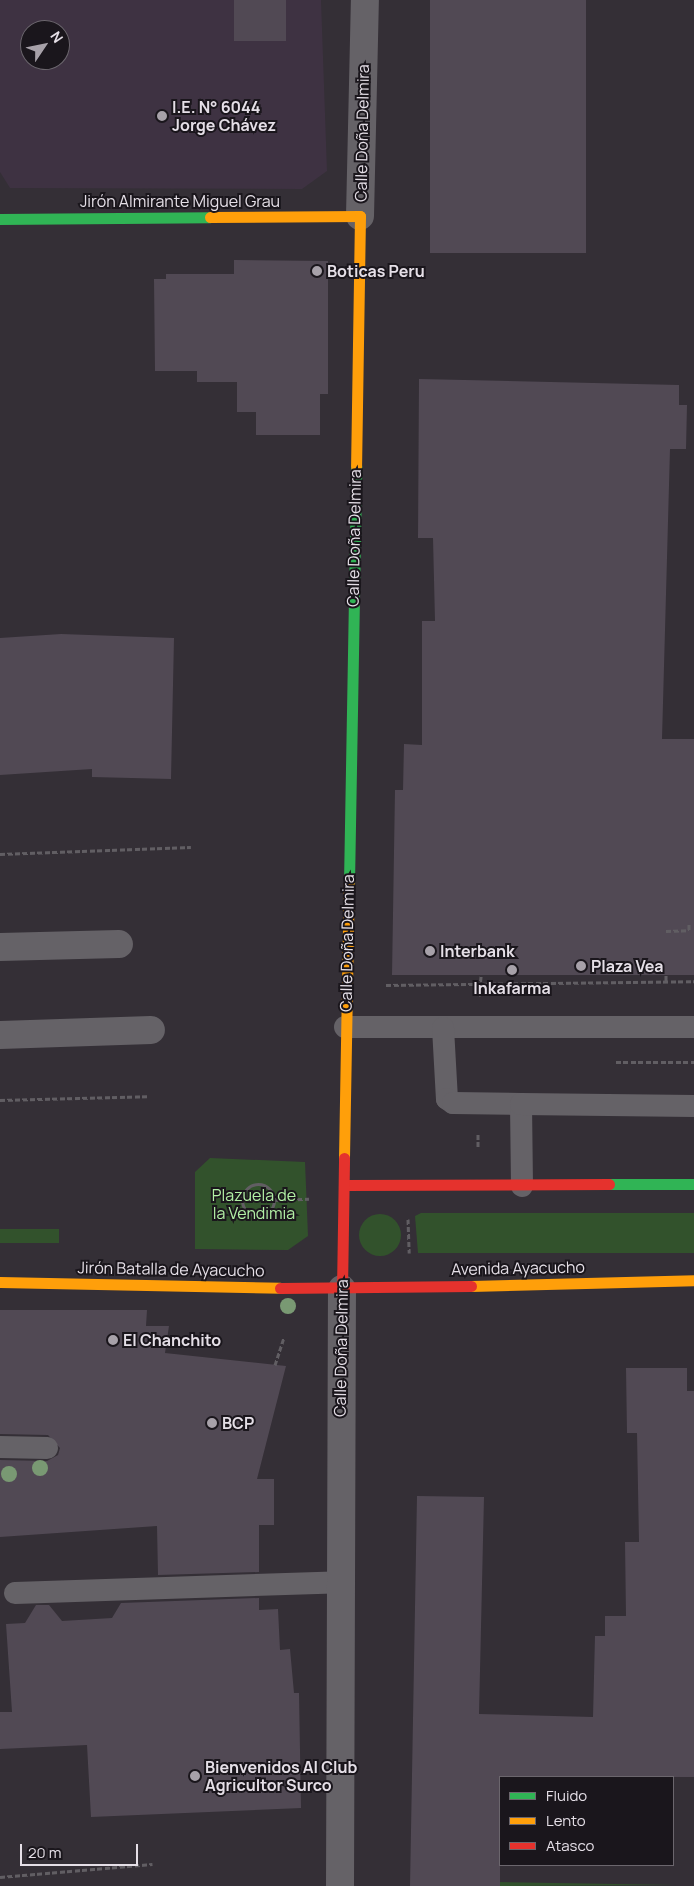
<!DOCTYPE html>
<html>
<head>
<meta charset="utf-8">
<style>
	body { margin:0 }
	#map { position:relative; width:694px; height:1886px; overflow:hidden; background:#342f36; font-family:Manrope,sans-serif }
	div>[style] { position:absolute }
	.built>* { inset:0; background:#3e3242 }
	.green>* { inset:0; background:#32522c; transform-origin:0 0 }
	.round { border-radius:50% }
	.building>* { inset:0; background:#514954; transform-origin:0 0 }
	.path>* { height:3px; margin-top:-1.5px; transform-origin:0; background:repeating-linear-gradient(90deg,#615e63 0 5px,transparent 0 7.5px) }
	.path>.ring { margin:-1.5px; padding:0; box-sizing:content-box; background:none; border:3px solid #615e63; border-radius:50% }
	.lane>* { height:22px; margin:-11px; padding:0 11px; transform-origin:11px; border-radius:11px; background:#656267 }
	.street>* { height:28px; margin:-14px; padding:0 14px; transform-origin:14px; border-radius:14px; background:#656267 }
	.fast>* { height:11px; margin:-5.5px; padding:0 5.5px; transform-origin:5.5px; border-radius:5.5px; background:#30b455 }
	.slow>* { height:11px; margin:-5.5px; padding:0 5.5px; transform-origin:5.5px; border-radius:5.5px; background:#ff9f0a }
	.jam>* { height:11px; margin:-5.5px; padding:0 5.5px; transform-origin:5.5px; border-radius:5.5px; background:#e5322d }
	.trees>* { width:16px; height:16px; margin:-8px; border-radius:50%; background:#799973 }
	.dots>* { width:14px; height:14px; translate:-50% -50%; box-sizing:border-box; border:2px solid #1a161c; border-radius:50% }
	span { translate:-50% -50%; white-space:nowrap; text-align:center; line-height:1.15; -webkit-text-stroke:4px #1a161c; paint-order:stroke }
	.poi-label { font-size:16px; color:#e5dfe7; font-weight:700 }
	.left { translate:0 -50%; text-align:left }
	.street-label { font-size:16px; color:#e5dfe7 }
	.park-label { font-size:16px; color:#b2f0a5 }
	.legend { position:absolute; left:499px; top:1776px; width:175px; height:90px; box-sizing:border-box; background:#1a161c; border:1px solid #6b666d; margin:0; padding:6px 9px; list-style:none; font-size:15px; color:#e5dfe7 }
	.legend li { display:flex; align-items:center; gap:10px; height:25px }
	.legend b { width:25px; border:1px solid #6b666d }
	.north { position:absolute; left:20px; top:20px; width:50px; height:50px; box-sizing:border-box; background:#1a161c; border:1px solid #6b666d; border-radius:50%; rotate:56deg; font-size:14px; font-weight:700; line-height:20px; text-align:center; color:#e5dfe7 }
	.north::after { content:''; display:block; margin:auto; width:18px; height:22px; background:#a7a1a9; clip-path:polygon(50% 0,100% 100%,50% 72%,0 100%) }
	.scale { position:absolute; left:20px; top:1844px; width:118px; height:22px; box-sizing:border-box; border:2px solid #e5dfe7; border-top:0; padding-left:6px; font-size:15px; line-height:18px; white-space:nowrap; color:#e5dfe7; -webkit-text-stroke:4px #1a161c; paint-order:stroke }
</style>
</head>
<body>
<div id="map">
	<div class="built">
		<div style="clip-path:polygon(evenodd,0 0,321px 0,327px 171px,302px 189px,10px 188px,0 172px,0 0,30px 30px,60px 30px,60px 60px,30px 60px,30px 30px)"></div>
	</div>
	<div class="green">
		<div style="clip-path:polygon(210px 1158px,305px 1162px,308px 1236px,288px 1250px,195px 1249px,195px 1172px)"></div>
		<div style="clip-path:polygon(421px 1213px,694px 1213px,694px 1253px,418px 1253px,415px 1216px)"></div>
		<div class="round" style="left:359px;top:1214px;width:42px;height:42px"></div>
		<div style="left:59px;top:1229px;width:14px;height:59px;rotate:90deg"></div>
		<div style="clip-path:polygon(495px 1882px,677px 1885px,495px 1886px)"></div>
	</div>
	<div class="building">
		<div style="left:234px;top:0;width:52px;height:41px"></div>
		<div style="left:430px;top:0;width:156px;height:253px"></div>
		<div style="clip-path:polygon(234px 260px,328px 261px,328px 394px,320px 394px,320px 435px,256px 435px,256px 412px,237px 412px,237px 382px,197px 382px,197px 371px,155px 371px,154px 279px,166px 279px,166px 274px,234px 274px)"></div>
		<div style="clip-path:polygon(419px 379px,679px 385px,679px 405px,687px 405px,686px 449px,670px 449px,662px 739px,694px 739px,694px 975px,392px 975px,395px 790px,403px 790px,404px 744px,422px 745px,422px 621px,435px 621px,433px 538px,418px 538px)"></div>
		<div style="clip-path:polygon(61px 634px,174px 638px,171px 779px,92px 777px,92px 769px,0 775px,0 638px)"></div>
		<div style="clip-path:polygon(0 1310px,147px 1310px,146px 1326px,169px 1326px,165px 1353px,286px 1366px,257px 1479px,274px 1479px,274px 1525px,259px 1525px,259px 1572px,158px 1575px,157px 1526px,0 1537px,0 1460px,47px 1461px,58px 1455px,60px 1448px,48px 1435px,0 1434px)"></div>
		<div style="clip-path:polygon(626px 1368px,687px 1368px,687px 1391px,694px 1391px,694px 1777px,500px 1777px,500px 1886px,410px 1886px,417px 1496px,484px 1497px,479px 1714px,593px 1717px,595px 1636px,605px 1636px,605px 1616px,626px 1616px,625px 1542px,639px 1542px,637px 1433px,627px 1433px)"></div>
		<div style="clip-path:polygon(259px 1598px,259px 1610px,278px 1609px,280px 1650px,290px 1649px,294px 1693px,299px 1693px,301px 1808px,91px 1817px,87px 1745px,0 1749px,0 1712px,12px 1712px,6px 1624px,25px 1623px,36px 1605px,49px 1605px,62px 1621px,112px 1618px,121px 1603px)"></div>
	</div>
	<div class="path">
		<div style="left:0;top:854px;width:191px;rotate:-2.1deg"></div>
		<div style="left:666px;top:931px;width:23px;rotate:-2deg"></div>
		<div style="left:689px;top:930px;width:6px;rotate:-90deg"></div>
		<div style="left:666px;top:975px;width:6px;rotate:90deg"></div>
		<div style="left:386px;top:985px;width:308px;rotate:-0.7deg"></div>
		<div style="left:479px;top:996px;width:20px;rotate:-84deg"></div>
		<div style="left:616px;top:1062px;width:78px"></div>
		<div style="left:0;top:1100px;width:148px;rotate:-1.5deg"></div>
		<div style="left:478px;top:1134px;width:15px;rotate:90deg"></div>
		<div class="ring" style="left:242px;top:1184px;width:29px;height:29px"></div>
		<div style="left:275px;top:1200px;width:34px;rotate:-2deg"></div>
		<div style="left:408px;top:1219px;width:34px;rotate:88deg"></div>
		<div style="left:275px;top:1365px;width:28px;rotate:-72deg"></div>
		<div style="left:0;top:1877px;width:153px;rotate:-4.9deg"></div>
	</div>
	<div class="lane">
		<div style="left:345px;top:1027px;width:349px"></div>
		<div style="left:443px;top:1028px;width:71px;rotate:86.8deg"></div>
		<div style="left:447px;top:1099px;width:7px;rotate:34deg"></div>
		<div style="left:453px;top:1103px;width:68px;rotate:0.8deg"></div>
		<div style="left:522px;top:1186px;width:82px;rotate:-90.7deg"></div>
		<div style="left:521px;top:1104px;width:173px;rotate:0.7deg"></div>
		<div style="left:0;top:1447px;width:47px;rotate:1.2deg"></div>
		<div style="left:15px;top:1593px;width:326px;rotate:-1.9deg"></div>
	</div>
	<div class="street">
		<div style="left:360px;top:216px;width:216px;rotate:-88.7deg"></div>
		<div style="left:0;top:947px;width:119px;rotate:-1.4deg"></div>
		<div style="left:0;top:1035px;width:151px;rotate:-1.9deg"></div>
		<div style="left:340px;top:1886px;width:597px;rotate:-89.81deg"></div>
	</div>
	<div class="fast">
		<div style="left:0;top:219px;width:210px;rotate:-0.5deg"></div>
		<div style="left:349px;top:883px;width:417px;rotate:-89deg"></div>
		<div style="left:609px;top:1184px;width:85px"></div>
	</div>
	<div class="slow">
		<div style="left:210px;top:217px;width:150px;rotate:-0.4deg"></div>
		<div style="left:360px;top:216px;width:250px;rotate:90.9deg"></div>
		<div style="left:344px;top:1158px;width:275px;rotate:-89deg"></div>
		<div style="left:0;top:1282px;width:280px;rotate:1.2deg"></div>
		<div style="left:471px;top:1286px;width:223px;rotate:-1.5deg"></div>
	</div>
	<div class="jam">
		<div style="left:344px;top:1185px;width:265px;rotate:-0.2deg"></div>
		<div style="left:280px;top:1288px;width:191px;rotate:-0.6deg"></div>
		<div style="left:342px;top:1289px;width:131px;rotate:-89.1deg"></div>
	</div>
	<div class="trees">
		<div style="left:288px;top:1306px"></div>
		<div style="left:40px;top:1468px"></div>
		<div style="left:9px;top:1474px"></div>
	</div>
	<div class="dots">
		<div style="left:162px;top:116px;background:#a7a1a9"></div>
		<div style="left:317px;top:271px;background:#a7a1a9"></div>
		<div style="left:430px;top:951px;background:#a7a1a9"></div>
		<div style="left:581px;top:966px;background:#a7a1a9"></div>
		<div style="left:512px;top:970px;background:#a7a1a9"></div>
		<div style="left:113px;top:1340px;background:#a7a1a9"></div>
		<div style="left:212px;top:1423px;background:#a7a1a9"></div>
		<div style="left:195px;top:1776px;background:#a7a1a9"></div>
	</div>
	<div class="poi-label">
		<span class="left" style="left:172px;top:116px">I.E. N° 6044<br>Jorge Chávez</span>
		<span class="left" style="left:327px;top:271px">Boticas Peru</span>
		<span class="left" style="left:440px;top:951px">Interbank</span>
		<span class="left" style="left:591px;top:966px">Plaza Vea</span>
		<span style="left:512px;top:988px">Inkafarma</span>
		<span class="left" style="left:123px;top:1340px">El Chanchito</span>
		<span class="left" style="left:222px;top:1423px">BCP</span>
		<span class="left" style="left:205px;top:1776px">Bienvenidos Al Club<br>Agricultor Surco</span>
	</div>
	<div class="street-label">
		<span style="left:362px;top:133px;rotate:-89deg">Calle Doña Delmira</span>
		<span style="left:180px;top:201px">Jirón Almirante Miguel Grau</span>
		<span style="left:354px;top:538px;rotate:-89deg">Calle Doña Delmira</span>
		<span style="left:347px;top:943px;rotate:-89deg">Calle Doña Delmira</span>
		<span style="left:518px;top:1268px;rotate:-1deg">Avenida Ayacucho</span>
		<span style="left:171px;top:1269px;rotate:1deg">Jirón Batalla de Ayacucho</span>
		<span style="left:341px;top:1348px;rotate:-89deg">Calle Doña Delmira</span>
	</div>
	<div class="park-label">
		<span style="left:254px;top:1204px">Plazuela de<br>la Vendimia</span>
	</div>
	<ul class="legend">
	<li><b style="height:6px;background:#30b455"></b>Fluido</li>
	<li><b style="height:6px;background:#ff9f0a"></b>Lento</li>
	<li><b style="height:6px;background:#e5322d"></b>Atasco</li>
	</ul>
	<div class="north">N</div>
	<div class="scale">20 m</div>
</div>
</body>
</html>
